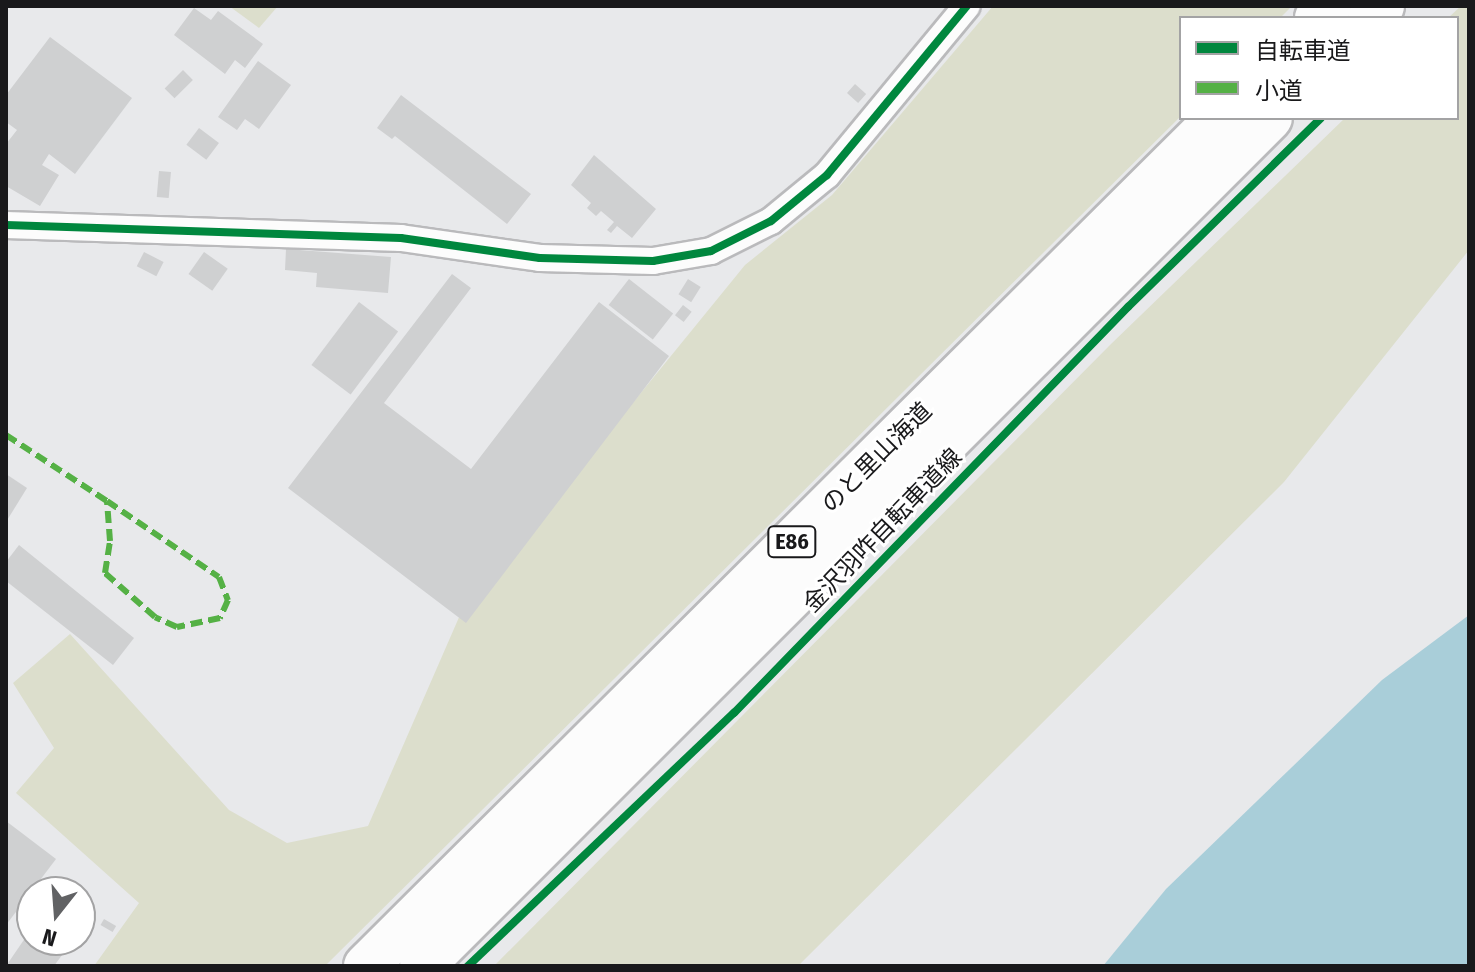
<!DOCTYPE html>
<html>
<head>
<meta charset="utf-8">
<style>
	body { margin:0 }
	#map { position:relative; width:1475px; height:972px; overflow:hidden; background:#e8e9eb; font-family:"Fira Sans Condensed","Noto Sans JP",sans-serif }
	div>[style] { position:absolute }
	.green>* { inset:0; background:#dcdecc }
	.water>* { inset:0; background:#a9ced9 }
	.building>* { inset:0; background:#cfd0d1; transform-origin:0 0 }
	.roads { filter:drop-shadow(2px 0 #bababc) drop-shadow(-2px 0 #bababc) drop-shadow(0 2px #bababc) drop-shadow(0 -2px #bababc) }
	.minor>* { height:26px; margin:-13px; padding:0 13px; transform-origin:13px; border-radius:13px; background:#fcfcfc }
	.motorway>* { height:44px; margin:-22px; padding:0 22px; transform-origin:22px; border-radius:22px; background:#fcfcfc }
	.quiet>* { height:6px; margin-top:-3px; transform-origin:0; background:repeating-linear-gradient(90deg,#55b145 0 12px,transparent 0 18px) }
	.cycleway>* { height:8px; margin:-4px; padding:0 4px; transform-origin:4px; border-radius:4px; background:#00873e }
	span { translate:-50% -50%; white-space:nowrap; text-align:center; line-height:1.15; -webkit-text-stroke:6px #fff; paint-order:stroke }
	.shield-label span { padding:2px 6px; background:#fff; border:2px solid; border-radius:6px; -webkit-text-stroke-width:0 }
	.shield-label { font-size:22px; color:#19191b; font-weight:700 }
	.street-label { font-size:24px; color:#19191b }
	.frame { position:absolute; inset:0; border:8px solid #19191b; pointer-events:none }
	.legend { position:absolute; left:1179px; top:16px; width:280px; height:104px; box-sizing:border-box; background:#fff; border:2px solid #a3a3a4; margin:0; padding:10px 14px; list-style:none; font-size:24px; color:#19191b }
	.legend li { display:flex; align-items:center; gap:16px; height:40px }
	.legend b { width:40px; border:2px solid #a3a3a4 }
	.north { position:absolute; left:16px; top:876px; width:80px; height:80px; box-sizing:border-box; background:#fff; border:2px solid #a3a3a4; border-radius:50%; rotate:197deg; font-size:22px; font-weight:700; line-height:32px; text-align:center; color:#19191b }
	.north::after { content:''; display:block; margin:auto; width:28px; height:36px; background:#616264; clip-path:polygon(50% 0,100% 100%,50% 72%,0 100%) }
</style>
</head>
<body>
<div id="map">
	<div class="green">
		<div style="clip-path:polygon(229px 6px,278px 6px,259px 28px)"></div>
		<div style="clip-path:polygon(993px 6px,1292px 6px,1280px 18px,1181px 18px,1181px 116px,325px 966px,94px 966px,139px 903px,16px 793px,54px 748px,13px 683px,70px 634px,229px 810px,287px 843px,368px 826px,460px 615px,745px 265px,832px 195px)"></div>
		<div style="clip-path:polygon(1461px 6px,1469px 6px,1469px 250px,1284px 482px,798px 966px,494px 966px,1111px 344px,1345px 118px,1457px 118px,1457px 18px,1448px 18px)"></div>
	</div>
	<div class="water">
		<div style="clip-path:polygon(1469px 615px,1469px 966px,1103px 966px,1166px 889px,1382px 680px)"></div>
	</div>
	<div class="building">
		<div style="clip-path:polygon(194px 8px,211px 20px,218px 11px,263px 44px,245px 68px,235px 60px,225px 74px,174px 35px)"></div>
		<div style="clip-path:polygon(50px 37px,132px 98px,75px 174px,49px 154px,42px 165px,59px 175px,40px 206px,6px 186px,6px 144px,17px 130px,6px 122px,6px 95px)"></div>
		<div style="clip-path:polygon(258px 61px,291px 85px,259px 129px,245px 119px,237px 130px,218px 117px)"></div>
		<div style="left:183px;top:70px;width:14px;height:26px;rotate:45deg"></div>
		<div style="left:855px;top:84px;width:15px;height:12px;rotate:42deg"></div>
		<div style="clip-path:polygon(401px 95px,531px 194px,507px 224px,395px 136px,392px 139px,377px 128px)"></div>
		<div style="left:199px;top:128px;width:25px;height:21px;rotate:37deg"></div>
		<div style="clip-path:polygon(594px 155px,656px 209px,632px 238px,617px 226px,611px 233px,607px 230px,614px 222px,601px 211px,596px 216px,587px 208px,591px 203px,571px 185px)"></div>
		<div style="left:159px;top:171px;width:12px;height:26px;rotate:5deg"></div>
		<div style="clip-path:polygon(286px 249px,391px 257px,388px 293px,316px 287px,317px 273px,285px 270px)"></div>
		<div style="left:144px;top:252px;width:22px;height:16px;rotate:27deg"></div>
		<div style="left:204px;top:252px;width:29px;height:27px;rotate:35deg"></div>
		<div style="clip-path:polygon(452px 274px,471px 288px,384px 403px,471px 469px,599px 302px,669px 356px,466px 623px,288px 488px)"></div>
		<div style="left:629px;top:279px;width:56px;height:33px;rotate:38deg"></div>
		<div style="left:688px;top:279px;width:15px;height:18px;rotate:32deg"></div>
		<div style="left:359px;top:302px;width:49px;height:79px;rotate:37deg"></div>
		<div style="left:683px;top:305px;width:11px;height:13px;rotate:38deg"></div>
		<div style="clip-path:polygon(6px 474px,27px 488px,6px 522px)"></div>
		<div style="clip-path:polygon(19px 545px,134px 638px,113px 665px,6px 581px,6px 562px)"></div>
		<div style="clip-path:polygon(6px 821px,56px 859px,6px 925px)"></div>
		<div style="left:104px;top:919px;width:14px;height:7px;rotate:30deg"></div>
		<div style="clip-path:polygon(32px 928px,32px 940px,73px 940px,54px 966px,6px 966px)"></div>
	</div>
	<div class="roads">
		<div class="minor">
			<div style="left:6px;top:225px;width:395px;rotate:1.9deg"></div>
			<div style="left:401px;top:238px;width:140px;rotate:8.2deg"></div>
			<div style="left:540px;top:258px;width:113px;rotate:1.5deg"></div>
			<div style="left:653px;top:261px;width:59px;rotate:-9.8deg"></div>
			<div style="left:711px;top:251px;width:67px;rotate:-26.6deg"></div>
			<div style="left:771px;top:221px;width:72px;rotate:-39.4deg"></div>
			<div style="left:827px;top:175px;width:219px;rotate:-50.4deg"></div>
		</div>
		<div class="motorway">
			<div style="left:1317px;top:18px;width:17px;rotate:-45deg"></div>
			<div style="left:1370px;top:18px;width:17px;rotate:-45deg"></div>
			<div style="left:366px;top:966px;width:1202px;rotate:-44.87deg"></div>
			<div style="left:422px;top:966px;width:1199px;rotate:-45deg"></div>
		</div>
	</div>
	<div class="quiet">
		<div style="left:6px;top:435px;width:121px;rotate:33.2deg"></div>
		<div style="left:107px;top:501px;width:135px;rotate:34.2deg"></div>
		<div style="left:219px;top:577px;width:25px;rotate:69deg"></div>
		<div style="left:228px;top:600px;width:20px;rotate:114deg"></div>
		<div style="left:220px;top:618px;width:44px;rotate:168.2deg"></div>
		<div style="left:177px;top:627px;width:24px;rotate:-156deg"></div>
		<div style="left:155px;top:617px;width:67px;rotate:-138.7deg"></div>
		<div style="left:105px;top:573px;width:32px;rotate:-81deg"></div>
		<div style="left:110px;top:541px;width:40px;rotate:-94.3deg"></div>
	</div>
	<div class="cycleway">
		<div style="left:6px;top:225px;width:395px;rotate:1.9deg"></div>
		<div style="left:401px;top:238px;width:140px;rotate:8.2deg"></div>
		<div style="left:540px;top:258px;width:113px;rotate:1.5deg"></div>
		<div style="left:653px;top:261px;width:59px;rotate:-9.8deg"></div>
		<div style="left:711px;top:251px;width:67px;rotate:-26.6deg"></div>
		<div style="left:771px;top:221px;width:72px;rotate:-39.4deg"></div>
		<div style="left:827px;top:175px;width:219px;rotate:-50.4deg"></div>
		<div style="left:468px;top:966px;width:367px;rotate:-43.6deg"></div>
		<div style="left:734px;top:713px;width:566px;rotate:-45.86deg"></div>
		<div style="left:1128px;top:307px;width:270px;rotate:-44.4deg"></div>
	</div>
	<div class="shield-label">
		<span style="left:792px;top:542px">E86</span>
	</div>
	<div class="street-label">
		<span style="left:877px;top:458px;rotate:-45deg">のと里山海道</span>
		<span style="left:883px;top:531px;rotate:-46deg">金沢羽咋自転車道線</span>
	</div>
	<div class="frame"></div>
	<ul class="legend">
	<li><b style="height:10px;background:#00873e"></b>自転車道</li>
	<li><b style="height:10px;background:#55b145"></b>小道</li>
	</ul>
	<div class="north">N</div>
</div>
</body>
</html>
